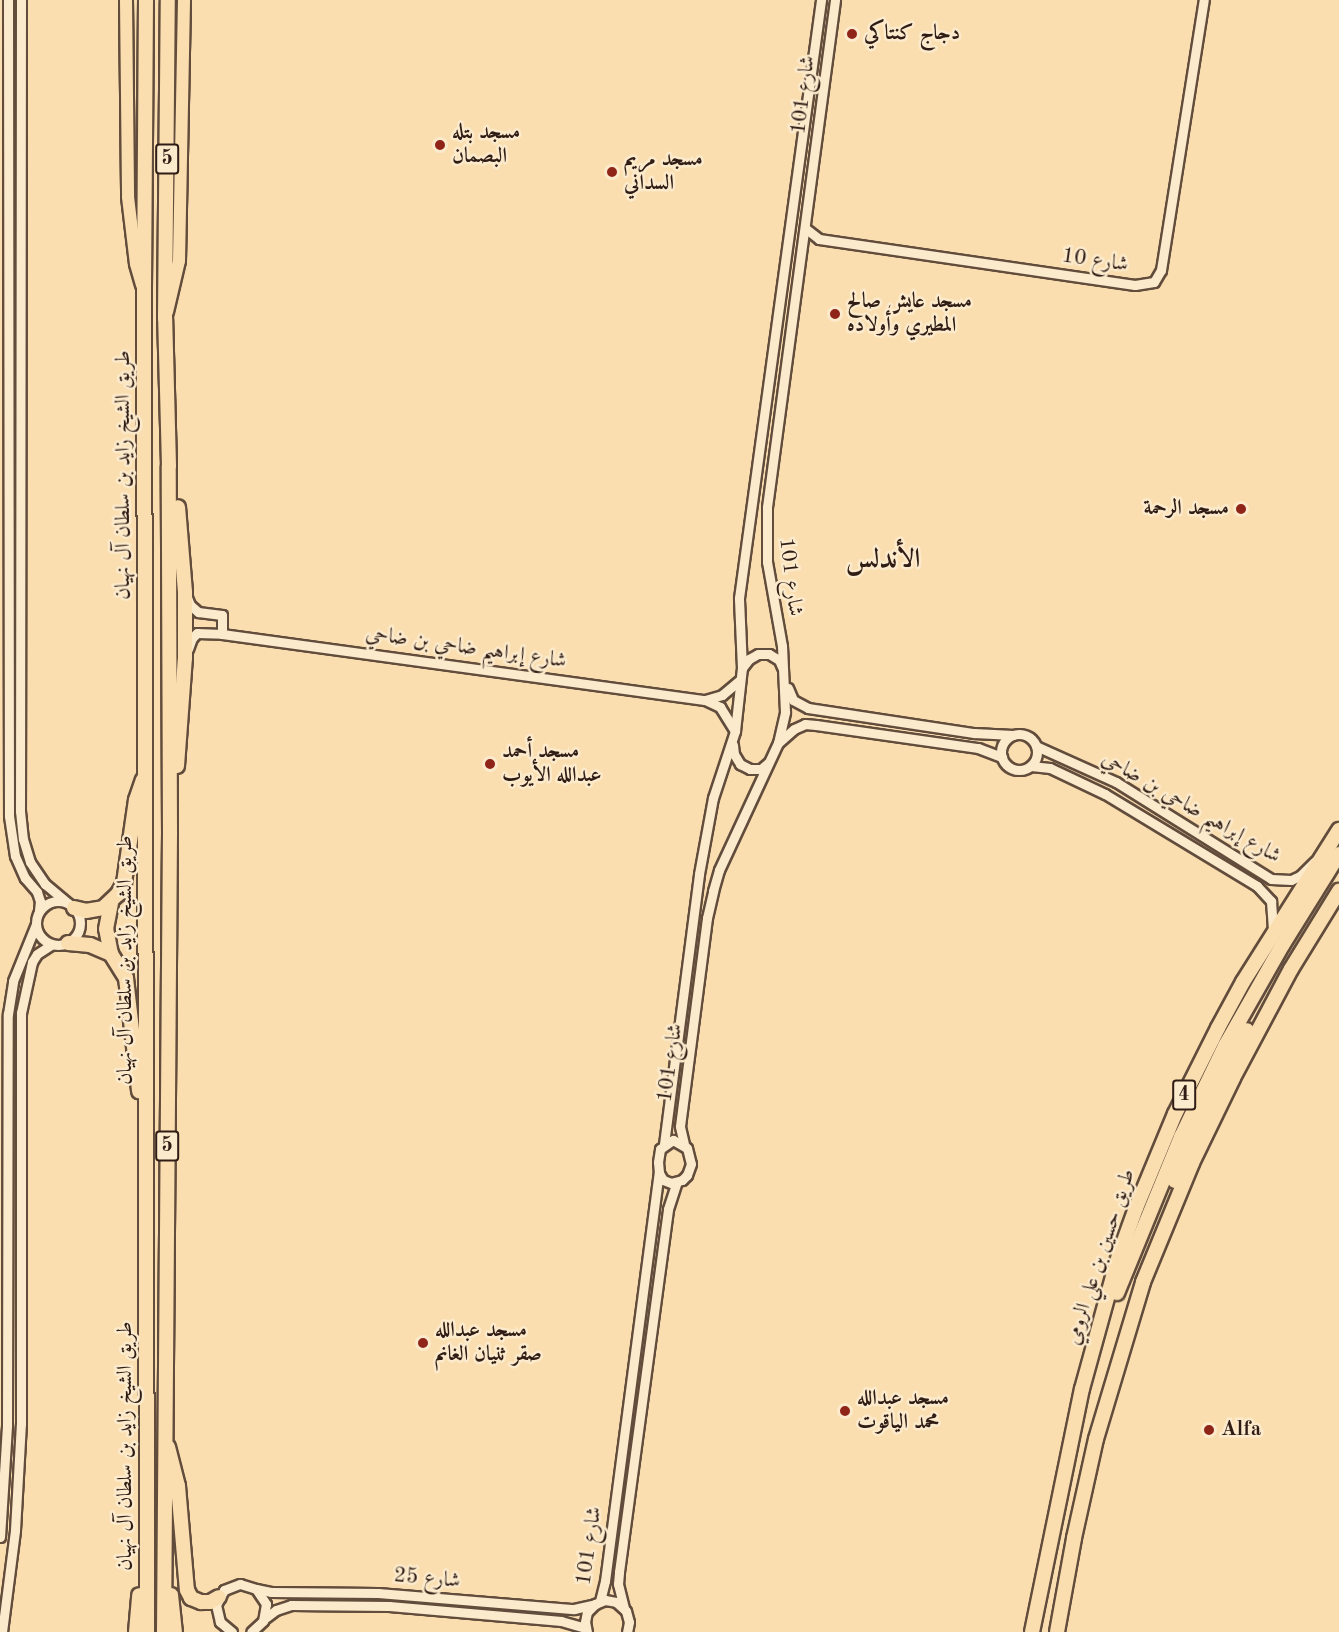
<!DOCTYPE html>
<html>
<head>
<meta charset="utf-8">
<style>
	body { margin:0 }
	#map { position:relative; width:1339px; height:1632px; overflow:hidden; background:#fadeb0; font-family:"Old Standard TT",Amiri,serif }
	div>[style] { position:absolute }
	.roads { filter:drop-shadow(2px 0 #624c3c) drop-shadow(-2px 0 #624c3c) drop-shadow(0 2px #624c3c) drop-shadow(0 -2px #624c3c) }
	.minor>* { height:9px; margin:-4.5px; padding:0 4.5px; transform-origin:4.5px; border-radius:4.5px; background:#fceacc }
	.minor>.ring { margin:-4.5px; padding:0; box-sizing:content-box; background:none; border:9px solid #fceacc; border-radius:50% }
	.major>* { height:12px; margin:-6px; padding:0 6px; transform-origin:6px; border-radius:6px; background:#fadeb0 }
	.highway>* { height:14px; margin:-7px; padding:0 7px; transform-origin:7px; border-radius:7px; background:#fadeb0 }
	.dots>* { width:16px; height:16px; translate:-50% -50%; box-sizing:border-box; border:3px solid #fceacc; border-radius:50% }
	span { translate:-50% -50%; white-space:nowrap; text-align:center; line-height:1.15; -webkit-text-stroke:5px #fceacc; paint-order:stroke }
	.shield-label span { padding:2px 4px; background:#fceacc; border:2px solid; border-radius:4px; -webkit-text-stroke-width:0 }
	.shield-label { font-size:20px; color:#2f1c15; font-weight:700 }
	.poi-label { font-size:21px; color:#2f1c15; font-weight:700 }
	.left { translate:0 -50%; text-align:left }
	.right { translate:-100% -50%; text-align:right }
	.street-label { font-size:21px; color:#2f1c15 }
	.district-label { font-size:27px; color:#2f1c15; font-weight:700 }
</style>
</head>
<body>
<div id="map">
	<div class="roads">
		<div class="minor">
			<div style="left:8px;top:0;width:816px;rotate:89.93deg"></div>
			<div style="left:9px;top:816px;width:40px;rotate:81.5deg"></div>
			<div style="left:15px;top:856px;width:24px;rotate:66deg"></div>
			<div style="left:25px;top:878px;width:18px;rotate:49deg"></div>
			<div style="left:37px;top:892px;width:9px;rotate:72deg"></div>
			<div style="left:40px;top:901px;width:10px;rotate:96deg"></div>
			<div style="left:21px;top:0;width:811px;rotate:90.07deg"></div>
			<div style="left:20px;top:811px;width:28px;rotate:84deg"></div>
			<div style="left:23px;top:839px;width:24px;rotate:73deg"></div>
			<div style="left:30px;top:862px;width:27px;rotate:56deg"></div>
			<div style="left:45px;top:884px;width:30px;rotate:40deg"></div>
			<div style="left:805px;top:228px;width:18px;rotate:38deg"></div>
			<div style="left:819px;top:239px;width:319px;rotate:8.3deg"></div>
			<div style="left:1135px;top:285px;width:19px;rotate:-9deg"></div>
			<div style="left:1154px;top:282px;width:14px;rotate:-60deg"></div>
			<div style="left:1161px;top:270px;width:273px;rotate:-81deg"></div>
			<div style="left:186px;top:595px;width:11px;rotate:68deg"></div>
			<div style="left:190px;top:605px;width:11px;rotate:41deg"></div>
			<div style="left:198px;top:612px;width:24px;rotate:7deg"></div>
			<div style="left:222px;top:615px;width:19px;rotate:90deg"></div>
			<div style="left:188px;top:649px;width:12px;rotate:-70deg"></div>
			<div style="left:192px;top:638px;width:7px;rotate:-45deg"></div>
			<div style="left:197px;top:633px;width:25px;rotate:2deg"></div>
			<div style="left:222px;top:634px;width:487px;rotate:7.8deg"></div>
			<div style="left:705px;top:700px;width:17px;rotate:25deg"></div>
			<div style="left:720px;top:707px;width:28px;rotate:58deg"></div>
			<div style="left:742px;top:668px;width:11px;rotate:-52deg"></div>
			<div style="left:749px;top:659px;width:10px;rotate:-29deg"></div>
			<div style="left:758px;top:654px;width:11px"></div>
			<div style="left:769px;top:654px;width:12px;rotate:31deg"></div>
			<div style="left:779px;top:660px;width:8px;rotate:67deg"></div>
			<div style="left:788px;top:688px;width:13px;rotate:67deg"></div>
			<div style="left:793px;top:700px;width:17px;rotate:28deg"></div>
			<div style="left:808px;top:708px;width:168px;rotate:8.6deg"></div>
			<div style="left:974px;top:733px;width:39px;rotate:3deg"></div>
			<div style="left:705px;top:700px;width:18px;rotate:-16deg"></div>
			<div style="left:722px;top:695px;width:23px;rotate:-40deg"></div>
			<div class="ring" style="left:1001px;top:734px;width:27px;height:27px"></div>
			<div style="left:778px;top:743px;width:21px;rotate:-41deg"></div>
			<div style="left:794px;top:729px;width:12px;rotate:-24deg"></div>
			<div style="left:805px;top:724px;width:11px;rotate:5deg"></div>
			<div style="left:816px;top:725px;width:164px;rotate:8.1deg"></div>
			<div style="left:978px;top:748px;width:26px;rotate:21deg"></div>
			<div style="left:733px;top:745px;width:9px;rotate:84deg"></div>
			<div style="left:734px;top:754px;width:12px;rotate:59deg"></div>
			<div style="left:740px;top:764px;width:11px;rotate:27deg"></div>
			<div style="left:750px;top:769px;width:11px"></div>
			<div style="left:761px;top:769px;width:9px;rotate:-41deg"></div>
			<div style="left:1036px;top:746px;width:88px;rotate:24.2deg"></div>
			<div style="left:1116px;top:782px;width:183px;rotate:32deg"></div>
			<div style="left:1271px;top:879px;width:20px;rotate:3deg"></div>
			<div style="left:1291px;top:880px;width:10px;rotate:-24deg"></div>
			<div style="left:1300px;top:876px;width:20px;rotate:-45deg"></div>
			<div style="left:1031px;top:766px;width:19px;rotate:6deg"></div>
			<div style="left:1050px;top:768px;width:61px;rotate:25.3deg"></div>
			<div style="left:1105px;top:794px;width:178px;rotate:31.2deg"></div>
			<div style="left:1257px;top:886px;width:21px;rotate:47deg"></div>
			<div style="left:1271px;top:901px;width:30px;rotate:86deg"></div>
			<div class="ring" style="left:36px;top:901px;width:35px;height:35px"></div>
			<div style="left:673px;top:1140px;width:16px;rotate:30deg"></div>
			<div style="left:687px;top:1148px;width:16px;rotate:76deg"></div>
			<div style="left:691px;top:1164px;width:12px;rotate:110deg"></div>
			<div style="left:687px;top:1175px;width:7px;rotate:135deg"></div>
			<div style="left:682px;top:1180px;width:11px;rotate:165deg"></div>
			<div style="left:671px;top:1183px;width:9px;rotate:-159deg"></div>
			<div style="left:663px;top:1180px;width:8px;rotate:-120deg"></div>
			<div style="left:659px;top:1173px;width:11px;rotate:-95deg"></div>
			<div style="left:658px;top:1162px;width:13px;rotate:-81deg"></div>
			<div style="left:660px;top:1149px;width:16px;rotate:-35deg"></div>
			<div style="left:664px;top:1144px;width:272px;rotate:-82.6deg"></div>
			<div style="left:699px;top:874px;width:77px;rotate:-79.6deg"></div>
			<div style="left:713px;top:798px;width:71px;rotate:-71.8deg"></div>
			<div style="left:735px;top:731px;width:63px;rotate:-83.7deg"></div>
			<div style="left:742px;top:668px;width:70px;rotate:-92.5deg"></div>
			<div style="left:739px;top:598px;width:604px;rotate:-82.19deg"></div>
			<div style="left:684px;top:1144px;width:18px;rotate:-103deg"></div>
			<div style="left:680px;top:1126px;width:210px;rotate:-82.6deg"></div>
			<div style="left:707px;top:918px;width:28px;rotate:-77deg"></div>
			<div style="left:713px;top:891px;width:22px;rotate:-74deg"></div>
			<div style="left:719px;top:870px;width:140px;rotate:-65.1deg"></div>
			<div style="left:778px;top:743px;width:32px;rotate:-77deg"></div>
			<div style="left:785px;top:712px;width:66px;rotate:-92.6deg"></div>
			<div style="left:782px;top:646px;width:85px;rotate:-100.1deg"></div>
			<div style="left:767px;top:562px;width:55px;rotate:-90deg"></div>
			<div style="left:767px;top:507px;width:512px;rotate:-82.36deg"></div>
			<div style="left:0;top:1537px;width:112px;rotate:-86.4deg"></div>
			<div style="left:7px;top:1425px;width:411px;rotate:-89.9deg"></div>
			<div style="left:8px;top:1014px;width:33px;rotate:-81deg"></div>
			<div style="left:13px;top:981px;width:61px;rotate:-68deg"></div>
			<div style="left:256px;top:1589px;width:15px;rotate:11deg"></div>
			<div style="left:271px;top:1592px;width:107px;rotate:0.5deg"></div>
			<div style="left:378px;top:1593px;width:197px;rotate:4.7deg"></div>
			<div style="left:574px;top:1609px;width:22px;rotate:-13deg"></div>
			<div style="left:600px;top:1601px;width:21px;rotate:-76deg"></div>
			<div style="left:605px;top:1581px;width:412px;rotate:-82.5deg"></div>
			<div style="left:624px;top:1608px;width:25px;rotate:-104deg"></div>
			<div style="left:618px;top:1584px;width:12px;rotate:-85deg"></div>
			<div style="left:619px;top:1572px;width:366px;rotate:-82.3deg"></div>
			<div style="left:668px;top:1209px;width:28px;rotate:-72deg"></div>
			<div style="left:264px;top:1619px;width:15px;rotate:-37deg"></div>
			<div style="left:276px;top:1610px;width:16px;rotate:-18deg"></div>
			<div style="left:291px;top:1605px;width:98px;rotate:0.6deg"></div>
			<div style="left:389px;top:1606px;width:173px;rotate:5deg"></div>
			<div style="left:561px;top:1621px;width:25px;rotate:16deg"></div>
			<div style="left:2px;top:1632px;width:103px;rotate:-82.7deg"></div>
			<div style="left:15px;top:1530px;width:106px;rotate:-86.8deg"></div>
			<div style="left:21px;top:1424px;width:411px;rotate:-90deg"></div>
			<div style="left:21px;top:1013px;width:52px;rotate:-77.8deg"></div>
			<div style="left:32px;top:962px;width:9px;rotate:-58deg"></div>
			<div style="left:37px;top:954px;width:17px;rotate:-33deg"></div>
			<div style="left:232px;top:1632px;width:16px;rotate:-140deg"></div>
			<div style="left:220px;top:1622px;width:17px;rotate:-103deg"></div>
			<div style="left:216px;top:1605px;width:17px;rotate:-62deg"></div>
			<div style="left:224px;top:1590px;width:17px;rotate:-21deg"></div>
			<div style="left:240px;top:1584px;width:17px;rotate:17deg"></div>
			<div style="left:256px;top:1589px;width:18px;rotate:56deg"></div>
			<div style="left:266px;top:1604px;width:17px;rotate:100deg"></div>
			<div style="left:263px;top:1621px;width:16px;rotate:137deg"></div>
			<div style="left:587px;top:1632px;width:10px;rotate:-101deg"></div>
			<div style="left:585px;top:1622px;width:10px;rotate:-79deg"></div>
			<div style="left:587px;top:1612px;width:11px;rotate:-45deg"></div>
			<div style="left:595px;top:1604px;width:11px;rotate:-22deg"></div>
			<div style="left:605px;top:1600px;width:11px;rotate:10deg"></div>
			<div style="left:616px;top:1602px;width:13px;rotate:42deg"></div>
			<div style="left:626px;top:1611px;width:11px;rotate:75deg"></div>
			<div style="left:629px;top:1622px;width:10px;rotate:101deg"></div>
		</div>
		<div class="major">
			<div style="left:126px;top:0;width:197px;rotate:89.4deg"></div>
			<div style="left:128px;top:197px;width:67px;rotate:83.2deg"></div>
			<div style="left:136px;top:264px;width:22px;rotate:74deg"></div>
			<div style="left:167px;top:312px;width:52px;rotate:-76.8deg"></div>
			<div style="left:179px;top:261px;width:261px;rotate:-88.9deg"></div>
		</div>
		<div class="highway">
			<div style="left:146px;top:0;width:289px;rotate:90.4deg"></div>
			<div style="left:144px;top:289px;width:1343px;rotate:89.87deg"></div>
			<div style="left:177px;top:766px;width:108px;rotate:-85.8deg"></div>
			<div style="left:185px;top:658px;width:66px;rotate:-90deg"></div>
			<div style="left:185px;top:592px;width:85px;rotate:-94.7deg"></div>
			<div style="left:74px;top:908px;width:12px;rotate:14deg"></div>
			<div style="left:86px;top:911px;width:17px;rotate:-10deg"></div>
			<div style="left:103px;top:908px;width:21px;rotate:-43deg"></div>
			<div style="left:118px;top:894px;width:13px;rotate:-61deg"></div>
			<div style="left:124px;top:883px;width:84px;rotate:-81.8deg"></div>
			<div style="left:136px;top:800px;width:21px;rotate:-71deg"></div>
			<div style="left:68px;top:943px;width:22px;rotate:5deg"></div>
			<div style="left:90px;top:945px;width:23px;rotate:23deg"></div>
			<div style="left:111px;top:954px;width:28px;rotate:58deg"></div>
			<div style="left:126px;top:978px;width:114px;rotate:83.4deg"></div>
			<div style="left:111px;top:954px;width:25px;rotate:-101deg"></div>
			<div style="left:106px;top:929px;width:26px;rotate:-79deg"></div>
			<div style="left:1175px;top:1181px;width:122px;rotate:-65.3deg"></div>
			<div style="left:1226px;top:1070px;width:45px;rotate:-62.3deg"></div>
			<div style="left:1117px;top:1293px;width:169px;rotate:-67.7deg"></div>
			<div style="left:1181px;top:1137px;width:101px;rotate:-64.2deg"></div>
			<div style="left:1225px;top:1046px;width:117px;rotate:-60.4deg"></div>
			<div style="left:1283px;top:944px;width:106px;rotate:-58.1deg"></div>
			<div style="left:168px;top:1447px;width:40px;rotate:75.6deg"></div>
			<div style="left:178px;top:1486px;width:104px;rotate:85.1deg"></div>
			<div style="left:187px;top:1590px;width:9px;rotate:63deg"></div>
			<div style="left:191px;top:1598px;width:11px;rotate:22deg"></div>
			<div style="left:201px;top:1602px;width:9px"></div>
			<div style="left:210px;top:1602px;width:10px;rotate:-29deg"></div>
			<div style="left:171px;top:1595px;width:37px;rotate:84deg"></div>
			<div style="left:136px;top:1632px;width:37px;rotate:-85deg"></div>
			<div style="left:164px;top:1632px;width:798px;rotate:-89.57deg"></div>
			<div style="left:170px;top:834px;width:368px;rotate:-90.2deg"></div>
			<div style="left:169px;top:466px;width:148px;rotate:-91.5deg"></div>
			<div style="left:165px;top:318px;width:318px;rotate:-89.5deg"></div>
			<div style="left:1032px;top:1632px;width:248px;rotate:-78.4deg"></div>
			<div style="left:1082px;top:1389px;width:139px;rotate:-74.6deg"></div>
			<div style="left:1119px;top:1255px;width:50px;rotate:-70.1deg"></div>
			<div style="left:1136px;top:1208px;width:102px;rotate:-67.5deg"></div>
			<div style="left:1175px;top:1114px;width:96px;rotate:-63.4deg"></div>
			<div style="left:1218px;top:1028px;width:52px;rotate:-61.5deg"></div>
			<div style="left:1243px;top:982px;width:180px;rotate:-57.7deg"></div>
			<div style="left:1057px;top:1632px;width:96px;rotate:-79.7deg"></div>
			<div style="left:1074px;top:1538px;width:101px;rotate:-77.5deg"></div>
			<div style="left:1096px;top:1439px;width:164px;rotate:-73.3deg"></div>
			<div style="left:1143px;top:1282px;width:129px;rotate:-67.6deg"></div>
			<div style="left:1192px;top:1163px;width:94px;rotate:-64.2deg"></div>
			<div style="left:1233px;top:1078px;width:123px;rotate:-62deg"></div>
			<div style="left:1291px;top:969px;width:92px;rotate:-58.4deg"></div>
		</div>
	</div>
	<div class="dots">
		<div style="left:852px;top:34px;background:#8f2418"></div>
		<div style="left:440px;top:145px;background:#8f2418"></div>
		<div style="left:612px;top:172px;background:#8f2418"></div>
		<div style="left:835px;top:314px;background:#8f2418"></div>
		<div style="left:1241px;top:509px;background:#8f2418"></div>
		<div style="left:490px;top:764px;background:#8f2418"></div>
		<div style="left:423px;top:1343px;background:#8f2418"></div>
		<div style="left:845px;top:1411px;background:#8f2418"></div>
		<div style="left:1209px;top:1430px;background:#8f2418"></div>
	</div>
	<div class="shield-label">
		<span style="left:167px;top:159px">5</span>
		<span style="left:1184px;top:1095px">4</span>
		<span style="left:167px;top:1146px">5</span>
	</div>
	<div class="poi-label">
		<span class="left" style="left:864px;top:34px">دجاج كنتاكي</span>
		<span class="left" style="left:452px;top:145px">مسجد بتله<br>البصمان</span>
		<span class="left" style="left:624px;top:172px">مسجد مريم<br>السداني</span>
		<span class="left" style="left:847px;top:314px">مسجد عايش صالح<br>المطيري وأولاده</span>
		<span class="right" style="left:1229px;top:509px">مسجد الرحمة</span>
		<span class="left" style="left:502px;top:764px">مسجد أحمد<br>عبدالله الأيوب</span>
		<span class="left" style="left:435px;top:1343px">مسجد عبدالله<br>صقر ثنيان الغانم</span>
		<span class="left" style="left:857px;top:1411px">مسجد عبدالله<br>محمد الياقوت</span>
		<span class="left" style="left:1221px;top:1430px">Alfa</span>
	</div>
	<div class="street-label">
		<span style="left:804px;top:95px;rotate:-83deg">شارع 101</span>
		<span style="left:1095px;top:261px;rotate:8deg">شارع 10</span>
		<span style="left:124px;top:475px;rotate:-90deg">طريق الشيخ زايد بن سلطان آل نهيان</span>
		<span style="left:790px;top:577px;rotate:83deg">شارع 101</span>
		<span style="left:466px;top:648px;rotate:8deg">شارع إبراهيم ضاحي بن ضاحي</span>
		<span style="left:1191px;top:808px;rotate:30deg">شارع إبراهيم ضاحي بن ضاحي</span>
		<span style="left:126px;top:960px;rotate:-90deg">طريق الشيخ زايد بن سلطان آل نهيان</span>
		<span style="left:671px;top:1063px;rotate:-82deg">شارع 101</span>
		<span style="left:1101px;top:1257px;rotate:-72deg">طريق حسين بن علي الرومي</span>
		<span style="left:126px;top:1446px;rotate:-90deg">طريق الشيخ زايد بن سلطان آل نهيان</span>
		<span style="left:590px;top:1546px;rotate:-82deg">شارع 101</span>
		<span style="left:427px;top:1579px;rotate:5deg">شارع 25</span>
	</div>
	<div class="district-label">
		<span style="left:883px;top:560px">الأندلس</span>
	</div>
</div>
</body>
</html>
